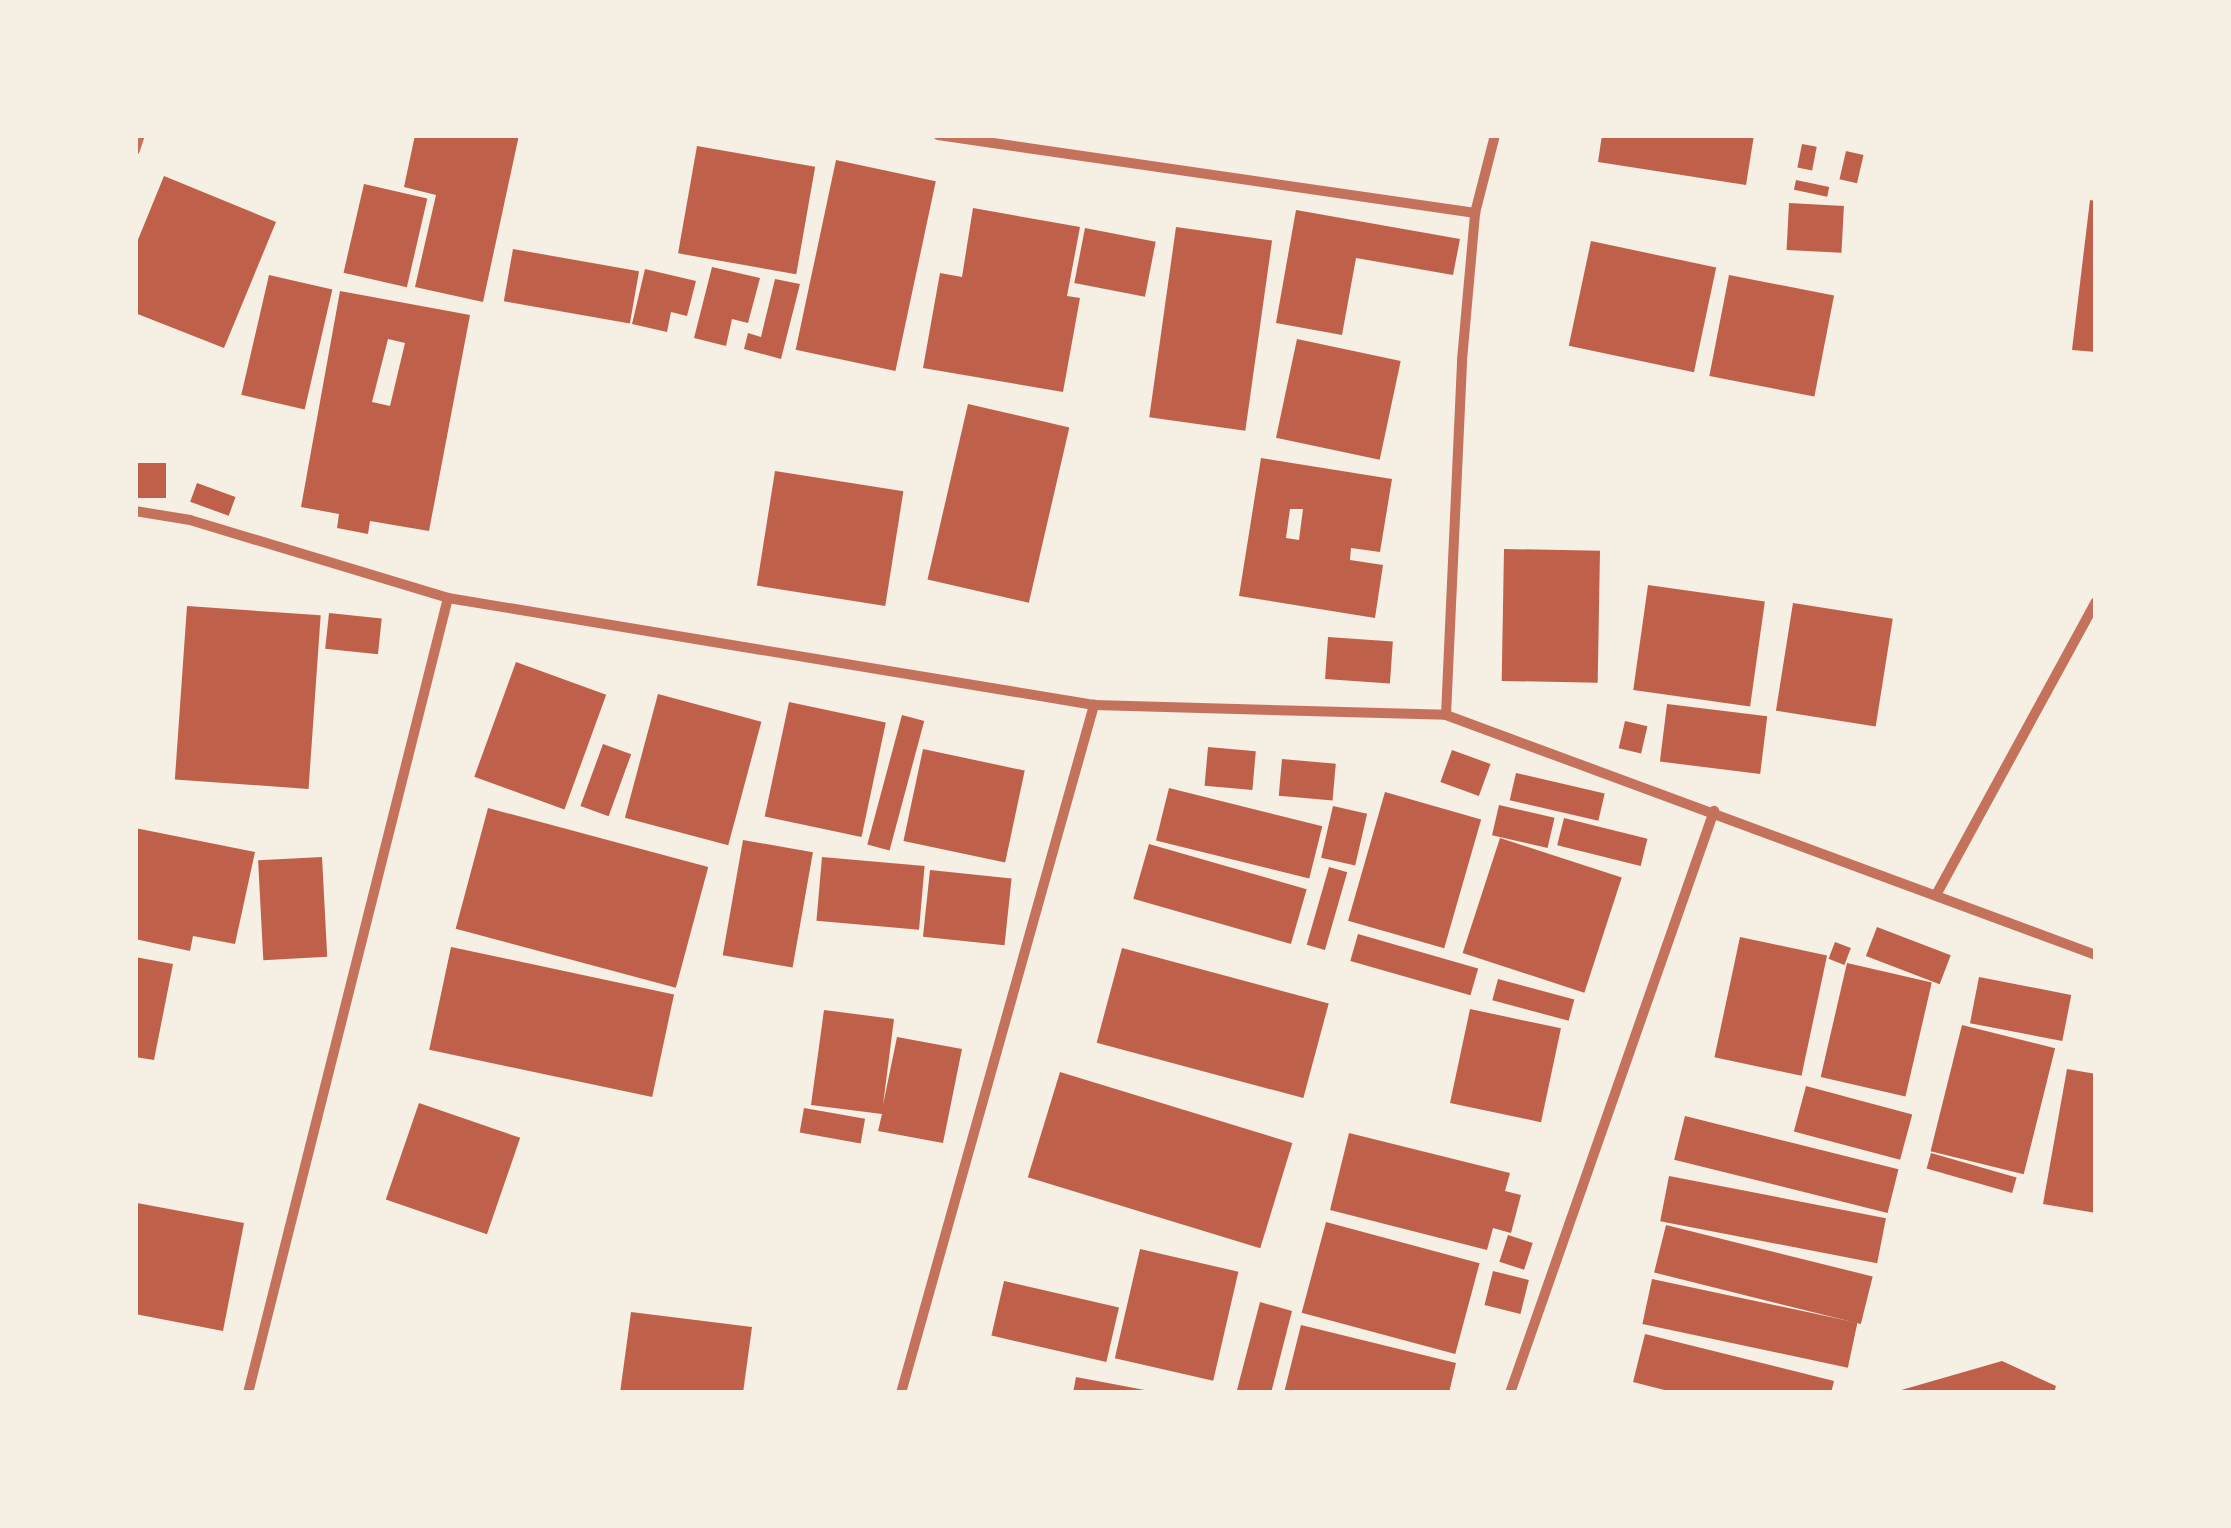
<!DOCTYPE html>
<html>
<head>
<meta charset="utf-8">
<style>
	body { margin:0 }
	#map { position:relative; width:2231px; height:1528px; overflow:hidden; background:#f6efe4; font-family:"Fira Sans Condensed",sans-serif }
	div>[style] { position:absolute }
	.building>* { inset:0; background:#bf614a; transform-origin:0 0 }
	.minor>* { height:10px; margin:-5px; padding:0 5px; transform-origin:5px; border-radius:5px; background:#c5725c }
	span { translate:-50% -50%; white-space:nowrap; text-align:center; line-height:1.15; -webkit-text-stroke:8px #f6efe4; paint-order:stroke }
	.frame { position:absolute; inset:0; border:138px solid #f6efe4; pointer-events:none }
</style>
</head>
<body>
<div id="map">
	<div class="building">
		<div style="clip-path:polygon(415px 135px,519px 135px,483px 302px,415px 287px,436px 195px,404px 187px)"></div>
		<div style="clip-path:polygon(1602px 135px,1754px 135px,1746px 185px,1598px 162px)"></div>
		<div style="left:1802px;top:144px;width:15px;height:24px;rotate:11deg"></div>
		<div style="left:697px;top:146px;width:120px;height:109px;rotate:10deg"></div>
		<div style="left:1846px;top:151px;width:18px;height:29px;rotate:13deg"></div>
		<div style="left:836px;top:160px;width:102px;height:194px;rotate:12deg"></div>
		<div style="clip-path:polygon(164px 176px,276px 222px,224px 348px,135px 313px,135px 247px)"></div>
		<div style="left:1796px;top:180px;width:34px;height:10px;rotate:12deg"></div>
		<div style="left:364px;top:184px;width:65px;height:91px;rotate:13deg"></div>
		<div style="clip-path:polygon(2090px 200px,2096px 201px,2096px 352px,2072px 350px)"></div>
		<div style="left:1789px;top:203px;width:55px;height:47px;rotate:3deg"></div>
		<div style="clip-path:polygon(973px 208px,1080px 227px,1067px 296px,1080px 298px,1063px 392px,923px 368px,940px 273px,962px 277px)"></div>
		<div style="clip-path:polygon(1296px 210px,1460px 239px,1453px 275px,1356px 258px,1342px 335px,1276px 323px)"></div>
		<div style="left:1176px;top:227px;width:97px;height:192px;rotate:8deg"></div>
		<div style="left:1085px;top:228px;width:72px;height:56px;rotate:11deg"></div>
		<div style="left:1591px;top:241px;width:128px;height:107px;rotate:12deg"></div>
		<div style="left:513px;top:249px;width:128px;height:53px;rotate:10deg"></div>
		<div style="clip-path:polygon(712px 267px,760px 278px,748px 323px,732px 319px,726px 346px,694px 338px)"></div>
		<div style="clip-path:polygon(645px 269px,696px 281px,687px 316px,671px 312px,667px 332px,632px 324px)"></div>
		<div style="left:269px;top:275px;width:65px;height:123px;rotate:13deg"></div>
		<div style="left:1729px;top:275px;width:107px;height:103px;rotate:11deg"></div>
		<div style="clip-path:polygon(775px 279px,800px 284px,781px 359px,744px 349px,748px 333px,761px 337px)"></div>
		<div style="clip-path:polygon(evenodd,340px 291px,470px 315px,429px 531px,370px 521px,368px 534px,337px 528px,339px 514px,301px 507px,340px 291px,388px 339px,405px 343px,390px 406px,372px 402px,388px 339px)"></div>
		<div style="left:1297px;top:339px;width:106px;height:101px;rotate:12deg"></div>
		<div style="left:968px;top:404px;width:104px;height:180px;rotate:13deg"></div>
		<div style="clip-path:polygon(evenodd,1261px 458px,1392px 479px,1380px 552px,1351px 548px,1350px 560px,1383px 565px,1375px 618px,1239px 596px,1261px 458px,1290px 509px,1303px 509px,1299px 540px,1286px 538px,1290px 509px)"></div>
		<div style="left:135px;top:463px;width:31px;height:35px"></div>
		<div style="left:775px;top:471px;width:130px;height:116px;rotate:9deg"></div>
		<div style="left:197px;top:483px;width:41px;height:20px;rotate:20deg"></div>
		<div style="left:1504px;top:549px;width:96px;height:132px;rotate:1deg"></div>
		<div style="left:1648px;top:585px;width:118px;height:106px;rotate:8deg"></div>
		<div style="left:1793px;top:603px;width:101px;height:109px;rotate:9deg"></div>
		<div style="left:187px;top:606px;width:134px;height:174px;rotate:4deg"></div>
		<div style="left:329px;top:613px;width:53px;height:36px;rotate:6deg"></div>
		<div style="left:1328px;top:637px;width:65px;height:42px;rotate:4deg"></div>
		<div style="left:516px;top:662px;width:96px;height:122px;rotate:20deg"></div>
		<div style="left:658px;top:694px;width:107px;height:128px;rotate:15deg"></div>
		<div style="left:789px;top:702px;width:99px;height:117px;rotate:12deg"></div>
		<div style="left:1667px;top:704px;width:101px;height:58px;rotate:7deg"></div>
		<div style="left:902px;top:715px;width:23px;height:134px;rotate:15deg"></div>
		<div style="left:1625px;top:721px;width:23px;height:28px;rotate:13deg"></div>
		<div style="left:603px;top:744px;width:30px;height:66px;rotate:20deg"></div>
		<div style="left:1208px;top:747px;width:48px;height:39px;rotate:5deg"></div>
		<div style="left:923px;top:749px;width:104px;height:94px;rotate:12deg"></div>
		<div style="left:1452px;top:750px;width:41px;height:34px;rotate:20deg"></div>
		<div style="left:1282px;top:759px;width:54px;height:37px;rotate:5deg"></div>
		<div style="left:1516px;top:773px;width:91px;height:28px;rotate:13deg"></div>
		<div style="left:1169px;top:788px;width:158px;height:54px;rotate:14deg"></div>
		<div style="left:1385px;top:792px;width:100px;height:134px;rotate:16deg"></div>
		<div style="left:1499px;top:805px;width:57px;height:31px;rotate:13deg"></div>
		<div style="left:1333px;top:806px;width:35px;height:53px;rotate:13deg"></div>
		<div style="left:488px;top:808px;width:228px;height:125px;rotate:15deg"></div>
		<div style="left:1564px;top:818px;width:86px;height:28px;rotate:14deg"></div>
		<div style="clip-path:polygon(135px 828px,255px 852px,235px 944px,193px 936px,190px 951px,135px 939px)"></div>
		<div style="left:1500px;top:838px;width:128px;height:121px;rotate:18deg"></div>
		<div style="left:743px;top:840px;width:71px;height:117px;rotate:10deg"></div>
		<div style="left:1149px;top:844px;width:164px;height:57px;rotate:16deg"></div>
		<div style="left:322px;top:857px;width:100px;height:64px;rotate:87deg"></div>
		<div style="left:822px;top:857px;width:103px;height:64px;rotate:5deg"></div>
		<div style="left:1329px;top:867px;width:19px;height:81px;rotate:16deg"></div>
		<div style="left:930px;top:870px;width:82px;height:67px;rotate:6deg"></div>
		<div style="left:1877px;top:927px;width:79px;height:31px;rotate:21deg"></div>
		<div style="left:1358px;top:934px;width:125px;height:28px;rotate:16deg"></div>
		<div style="left:1740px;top:937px;width:89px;height:123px;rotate:12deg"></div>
		<div style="left:1835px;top:942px;width:17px;height:18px;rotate:21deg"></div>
		<div style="left:451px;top:947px;width:228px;height:105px;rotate:12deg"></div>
		<div style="left:1122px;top:948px;width:214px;height:98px;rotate:15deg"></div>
		<div style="clip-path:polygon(135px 957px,173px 964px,154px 1060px,135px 1057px)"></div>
		<div style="left:1847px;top:963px;width:87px;height:117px;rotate:13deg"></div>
		<div style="left:1979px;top:977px;width:94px;height:47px;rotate:11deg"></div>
		<div style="left:1498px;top:979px;width:79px;height:22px;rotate:15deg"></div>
		<div style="left:1470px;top:1009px;width:93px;height:96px;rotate:12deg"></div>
		<div style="clip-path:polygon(824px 1010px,894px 1019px,883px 1105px,897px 1037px,962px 1049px,943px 1143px,878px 1131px,882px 1114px,811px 1105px)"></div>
		<div style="left:1962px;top:1025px;width:96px;height:130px;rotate:14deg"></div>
		<div style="clip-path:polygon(2067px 1069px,2096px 1074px,2096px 1213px,2043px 1204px)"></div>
		<div style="left:1060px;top:1072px;width:243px;height:110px;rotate:17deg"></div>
		<div style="left:1806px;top:1086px;width:110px;height:47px;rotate:15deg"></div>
		<div style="left:419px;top:1103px;width:107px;height:102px;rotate:19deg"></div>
		<div style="left:804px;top:1108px;width:62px;height:25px;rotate:10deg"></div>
		<div style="left:1685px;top:1116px;width:220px;height:45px;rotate:14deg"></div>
		<div style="clip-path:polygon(1349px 1133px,1510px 1173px,1505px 1191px,1521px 1195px,1511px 1233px,1493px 1228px,1487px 1250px,1330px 1210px)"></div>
		<div style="left:1931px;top:1153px;width:89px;height:16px;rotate:16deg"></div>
		<div style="left:1669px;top:1176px;width:221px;height:46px;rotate:11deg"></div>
		<div style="clip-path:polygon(137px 1203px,244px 1223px,223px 1331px,135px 1314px)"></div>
		<div style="left:1326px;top:1222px;width:159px;height:94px;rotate:15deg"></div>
		<div style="left:1666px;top:1225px;width:213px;height:49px;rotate:14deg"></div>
		<div style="left:1508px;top:1235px;width:26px;height:28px;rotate:18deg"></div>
		<div style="left:1140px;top:1249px;width:101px;height:112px;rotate:13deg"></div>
		<div style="left:1493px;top:1271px;width:37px;height:35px;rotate:14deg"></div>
		<div style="left:1652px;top:1279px;width:210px;height:46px;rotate:12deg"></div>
		<div style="left:1004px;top:1281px;width:118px;height:56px;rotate:13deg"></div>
		<div style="clip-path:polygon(1260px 1302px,1292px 1311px,1271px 1393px,1249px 1393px,1237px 1390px)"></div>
		<div style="clip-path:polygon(631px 1312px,752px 1327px,743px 1393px,620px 1393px)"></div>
		<div style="clip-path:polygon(1301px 1325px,1456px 1363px,1449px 1393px,1284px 1393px)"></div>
		<div style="clip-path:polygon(1645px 1334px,1834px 1381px,1831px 1393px,1676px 1393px,1633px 1382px)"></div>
		<div style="clip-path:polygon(2002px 1361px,2056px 1386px,2054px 1393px,1891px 1393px)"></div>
		<div style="clip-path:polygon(1076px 1377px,1150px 1391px,1150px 1393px,1073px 1393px)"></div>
	</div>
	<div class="minor">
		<div style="left:938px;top:135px;width:543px;rotate:8.26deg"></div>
		<div style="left:135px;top:150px;width:16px;rotate:-72deg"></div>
		<div style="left:135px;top:511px;width:56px;rotate:9.3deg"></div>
		<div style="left:190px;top:520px;width:270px;rotate:16.8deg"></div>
		<div style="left:448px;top:598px;width:655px;rotate:9.4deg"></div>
		<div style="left:1094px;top:705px;width:352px;rotate:1.6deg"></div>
		<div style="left:1446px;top:715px;width:693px;rotate:20.27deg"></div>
		<div style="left:1446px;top:715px;width:355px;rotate:-87.4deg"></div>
		<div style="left:1462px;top:360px;width:148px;rotate:-84.9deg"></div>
		<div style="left:1475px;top:213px;width:81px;rotate:-75.6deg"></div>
		<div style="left:1936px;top:895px;width:334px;rotate:-61.4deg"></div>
		<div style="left:248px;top:1393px;width:820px;rotate:-75.88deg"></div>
		<div style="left:901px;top:1393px;width:715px;rotate:-74.33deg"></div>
		<div style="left:1510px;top:1393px;width:617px;rotate:-70.68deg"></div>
	</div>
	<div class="frame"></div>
</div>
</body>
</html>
